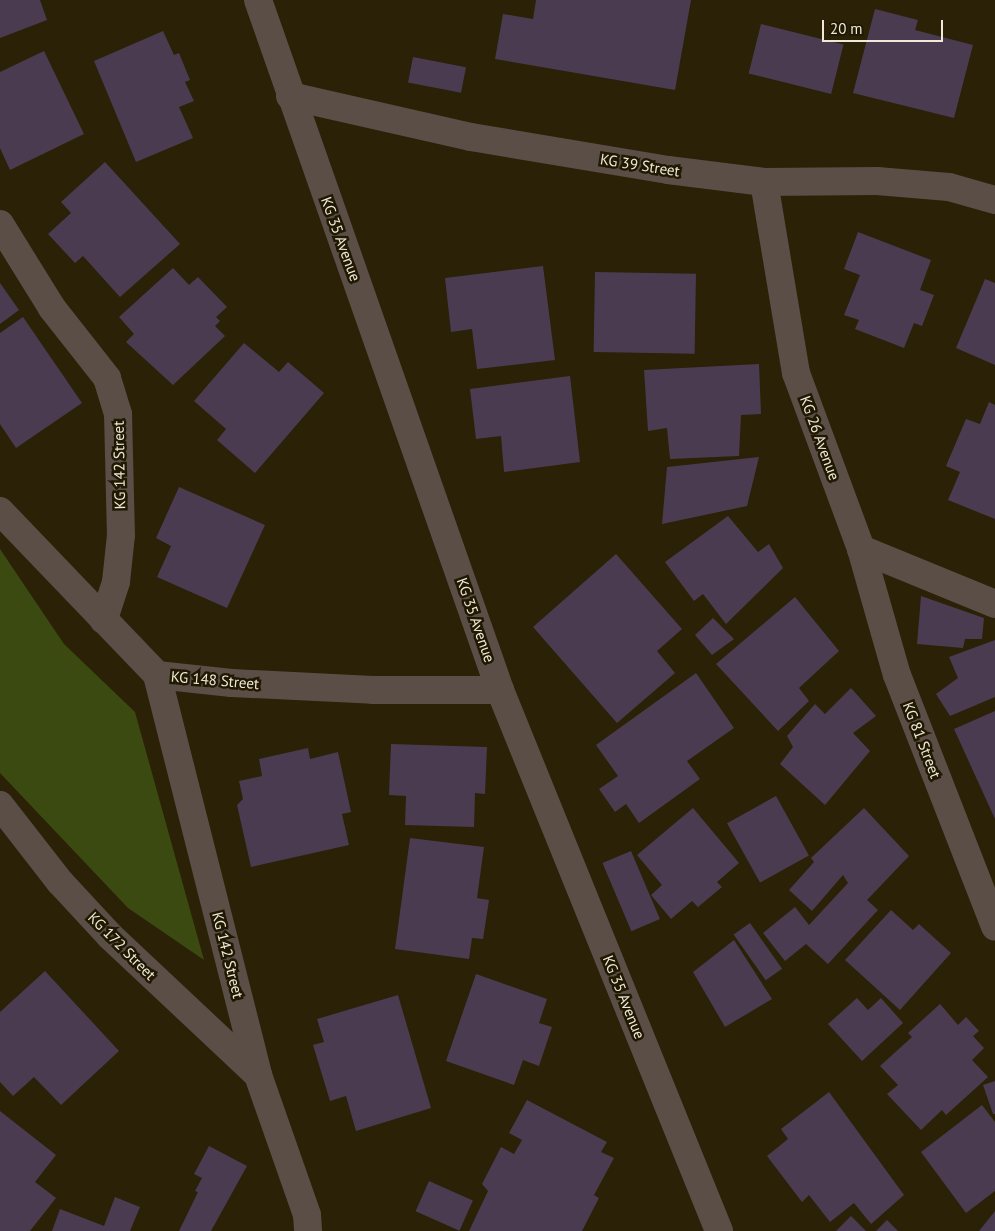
<!DOCTYPE html>
<html>
<head>
<meta charset="utf-8">
<style>
	body { margin:0 }
	#map { position:relative; width:995px; height:1231px; overflow:hidden; background:#2a2106; font-family:"PT Sans",sans-serif }
	div>[style] { position:absolute }
	.green>* { inset:0; background:#3b4a11 }
	.building>* { inset:0; background:#4b3b51; transform-origin:0 0 }
	.minor>* { height:28px; margin:-14px; padding:0 14px; transform-origin:14px; border-radius:14px; background:#5a4e47 }
	span { translate:-50% -50%; white-space:nowrap; text-align:center; line-height:1.15; -webkit-text-stroke:5px #201800; paint-order:stroke }
	.street-label { font-size:15px; color:#eee9d9 }
	.scale { position:absolute; left:822px; top:20px; width:121px; height:22px; box-sizing:border-box; border:2px solid #eee9d9; border-top:0; padding-left:6px; font-size:15px; line-height:18px; white-space:nowrap; color:#eee9d9; -webkit-text-stroke:4px #201800; paint-order:stroke }
</style>
</head>
<body>
<div id="map">
	<div class="green">
		<div style="clip-path:polygon(0 549px,64px 644px,135px 712px,204px 960px,128px 908px,0 773px)"></div>
	</div>
	<div class="building">
		<div style="clip-path:polygon(0 0,40px 0,47px 20px,0 38px)"></div>
		<div style="clip-path:polygon(536px 0,691px 0,675px 90px,495px 59px,503px 14px,533px 19px)"></div>
		<div style="clip-path:polygon(875px 9px,918px 20px,915px 30px,973px 45px,954px 118px,853px 93px)"></div>
		<div style="left:761px;top:24px;width:85px;height:51px;rotate:14deg"></div>
		<div style="clip-path:polygon(163px 31px,174px 55px,179px 53px,190px 80px,185px 82px,194px 101px,179px 107px,193px 138px,136px 162px,94px 61px)"></div>
		<div style="clip-path:polygon(44px 51px,84px 134px,10px 170px,0 148px,0 72px)"></div>
		<div style="left:413px;top:57px;width:54px;height:26px;rotate:11deg"></div>
		<div style="clip-path:polygon(105px 162px,180px 244px,120px 297px,83px 256px,75px 263px,48px 234px,71px 213px,61px 202px)"></div>
		<div style="clip-path:polygon(858px 232px,931px 260px,920px 290px,934px 295px,922px 326px,914px 323px,904px 348px,855px 329px,859px 320px,844px 315px,860px 275px,844px 269px)"></div>
		<div style="clip-path:polygon(543px 266px,555px 360px,477px 369px,472px 329px,451px 332px,445px 278px)"></div>
		<div style="clip-path:polygon(173px 268px,189px 285px,198px 277px,227px 307px,216px 317px,220px 321px,215px 326px,225px 336px,173px 385px,126px 342px,134px 334px,119px 317px)"></div>
		<div style="left:595px;top:272px;width:101px;height:80px;rotate:1deg"></div>
		<div style="clip-path:polygon(985px 279px,995px 283px,995px 365px,956px 348px)"></div>
		<div style="clip-path:polygon(0 283px,19px 310px,0 324px)"></div>
		<div style="clip-path:polygon(23px 317px,82px 403px,16px 448px,0 424px,0 333px)"></div>
		<div style="clip-path:polygon(244px 343px,279px 372px,288px 362px,324px 393px,255px 473px,217px 440px,226px 429px,194px 401px)"></div>
		<div style="clip-path:polygon(759px 364px,761px 414px,741px 415px,739px 456px,670px 459px,667px 428px,648px 431px,644px 370px)"></div>
		<div style="clip-path:polygon(570px 376px,580px 462px,504px 472px,501px 436px,476px 439px,470px 389px)"></div>
		<div style="clip-path:polygon(989px 402px,995px 405px,995px 519px,948px 500px,960px 472px,946px 466px,966px 419px,980px 424px)"></div>
		<div style="clip-path:polygon(759px 457px,747px 506px,662px 524px,667px 467px)"></div>
		<div style="clip-path:polygon(179px 487px,265px 525px,227px 608px,157px 577px,171px 546px,156px 538px)"></div>
		<div style="clip-path:polygon(728px 516px,758px 552px,769px 544px,783px 568px,726px 624px,703px 594px,694px 601px,665px 562px)"></div>
		<div style="clip-path:polygon(616px 554px,682px 629px,657px 651px,675px 673px,617px 723px,533px 627px)"></div>
		<div style="clip-path:polygon(921px 596px,984px 618px,982px 639px,965px 639px,963px 648px,917px 644px)"></div>
		<div style="clip-path:polygon(795px 597px,839px 651px,799px 688px,809px 701px,778px 731px,716px 664px)"></div>
		<div style="clip-path:polygon(713px 618px,734px 639px,712px 655px,695px 635px)"></div>
		<div style="clip-path:polygon(995px 640px,995px 697px,950px 716px,936px 694px,958px 678px,949px 657px)"></div>
		<div style="clip-path:polygon(696px 673px,734px 728px,687px 761px,700px 779px,639px 823px,626px 804px,615px 812px,599px 789px,618px 776px,596px 745px)"></div>
		<div style="clip-path:polygon(851px 688px,876px 716px,853px 733px,870px 751px,825px 805px,780px 764px,793px 747px,787px 736px,815px 704px,825px 714px)"></div>
		<div style="clip-path:polygon(995px 711px,995px 819px,954px 729px)"></div>
		<div style="clip-path:polygon(391px 744px,487px 747px,485px 794px,475px 793px,474px 827px,405px 825px,406px 796px,389px 795px)"></div>
		<div style="clip-path:polygon(308px 748px,310px 759px,338px 752px,351px 812px,342px 814px,349px 845px,251px 867px,237px 805px,243px 799px,239px 781px,262px 776px,259px 759px)"></div>
		<div style="left:776px;top:796px;width:68px;height:56px;rotate:61deg"></div>
		<div style="clip-path:polygon(693px 808px,739px 863px,717px 882px,722px 887px,698px 907px,692px 901px,671px 919px,651px 895px,662px 885px,637px 855px)"></div>
		<div style="clip-path:polygon(864px 808px,909px 856px,867px 900px,878px 910px,828px 964px,806px 944px,785px 961px,763px 933px,795px 907px,809px 925px,848px 883px,843px 875px,812px 911px,789px 890px,814px 862px,811px 858px)"></div>
		<div style="clip-path:polygon(410px 838px,484px 847px,477px 898px,489px 900px,483px 939px,472px 938px,469px 959px,395px 949px)"></div>
		<div style="left:631px;top:851px;width:74px;height:31px;rotate:67deg"></div>
		<div style="clip-path:polygon(891px 910px,913px 930px,919px 924px,951px 953px,900px 1010px,845px 960px)"></div>
		<div style="left:750px;top:923px;width:56px;height:20px;rotate:55deg"></div>
		<div style="clip-path:polygon(734px 940px,772px 999px,725px 1027px,693px 972px)"></div>
		<div style="clip-path:polygon(45px 971px,119px 1051px,61px 1105px,34px 1077px,13px 1096px,0 1082px,0 1012px)"></div>
		<div style="clip-path:polygon(476px 974px,547px 999px,539px 1023px,552px 1027px,539px 1066px,523px 1060px,514px 1085px,446px 1061px)"></div>
		<div style="clip-path:polygon(398px 995px,431px 1108px,356px 1131px,346px 1096px,330px 1101px,313px 1045px,324px 1042px,317px 1019px)"></div>
		<div style="clip-path:polygon(857px 998px,868px 1010px,881px 998px,903px 1023px,862px 1061px,828px 1024px)"></div>
		<div style="clip-path:polygon(940px 1004px,958px 1025px,966px 1017px,979px 1031px,973px 1036px,984px 1048px,972px 1060px,988px 1077px,946px 1115px,942px 1110px,921px 1130px,887px 1094px,898px 1085px,880px 1066px,912px 1037px,908px 1033px)"></div>
		<div style="clip-path:polygon(995px 1081px,995px 1114px,993px 1114px,983px 1085px)"></div>
		<div style="clip-path:polygon(829px 1092px,904px 1195px,871px 1224px,854px 1203px,830px 1222px,809px 1195px,802px 1202px,767px 1156px,788px 1139px,781px 1129px)"></div>
		<div style="clip-path:polygon(527px 1100px,607px 1142px,601px 1152px,614px 1158px,594px 1195px,599px 1198px,582px 1231px,469px 1231px,488px 1191px,482px 1184px,501px 1147px,514px 1154px,522px 1140px,509px 1133px)"></div>
		<div style="clip-path:polygon(982px 1105px,995px 1122px,995px 1191px,966px 1213px,921px 1152px)"></div>
		<div style="clip-path:polygon(0 1111px,56px 1155px,35px 1182px,56px 1198px,30px 1231px,0 1231px)"></div>
		<div style="clip-path:polygon(209px 1146px,247px 1166px,211px 1231px,179px 1231px,198px 1192px,195px 1191px,202px 1178px,194px 1174px)"></div>
		<div style="left:429px;top:1181px;width:48px;height:33px;rotate:24deg"></div>
		<div style="clip-path:polygon(115px 1197px,140px 1207px,130px 1231px,52px 1231px,60px 1209px,104px 1226px)"></div>
		<div style="clip-path:polygon(995px 1211px,995px 1231px,979px 1231px)"></div>
		<div style="clip-path:polygon(851px 1216px,866px 1231px,836px 1231px)"></div>
		<div style="clip-path:polygon(887px 1220px,898px 1231px,876px 1231px)"></div>
	</div>
	<div class="minor">
		<div style="left:258px;top:0;width:731px;rotate:70.67deg"></div>
		<div style="left:500px;top:690px;width:584px;rotate:67.96deg"></div>
		<div style="left:290px;top:96px;width:186px;rotate:12.8deg"></div>
		<div style="left:471px;top:137px;width:200px;rotate:9.5deg"></div>
		<div style="left:668px;top:170px;width:97px;rotate:7.1deg"></div>
		<div style="left:764px;top:182px;width:113px;rotate:-0.5deg"></div>
		<div style="left:877px;top:181px;width:72px;rotate:4.8deg"></div>
		<div style="left:949px;top:187px;width:48px;rotate:15.8deg"></div>
		<div style="left:764px;top:182px;width:194px;rotate:80.5deg"></div>
		<div style="left:796px;top:373px;width:188px;rotate:69.7deg"></div>
		<div style="left:861px;top:549px;width:131px;rotate:74.1deg"></div>
		<div style="left:897px;top:675px;width:270px;rotate:68.7deg"></div>
		<div style="left:0;top:224px;width:99px;rotate:58.2deg"></div>
		<div style="left:52px;top:308px;width:89px;rotate:51.8deg"></div>
		<div style="left:107px;top:378px;width:38px;rotate:73deg"></div>
		<div style="left:118px;top:414px;width:121px;rotate:88.6deg"></div>
		<div style="left:121px;top:535px;width:47px;rotate:96.1deg"></div>
		<div style="left:116px;top:582px;width:40px;rotate:108deg"></div>
		<div style="left:0;top:511px;width:227px;rotate:46.2deg"></div>
		<div style="left:157px;top:675px;width:75px;rotate:6.1deg"></div>
		<div style="left:232px;top:683px;width:141px;rotate:2.8deg"></div>
		<div style="left:373px;top:690px;width:127px"></div>
		<div style="left:861px;top:549px;width:145px;rotate:22.3deg"></div>
		<div style="left:157px;top:675px;width:413px;rotate:75.8deg"></div>
		<div style="left:258px;top:1075px;width:148px;rotate:70.7deg"></div>
		<div style="left:307px;top:1215px;width:16px;rotate:86deg"></div>
		<div style="left:0;top:805px;width:98px;rotate:52.1deg"></div>
		<div style="left:60px;top:882px;width:74px;rotate:47.2deg"></div>
		<div style="left:110px;top:936px;width:203px;rotate:43.2deg"></div>
	</div>
	<div class="street-label">
		<span style="left:640px;top:165px;rotate:9deg">KG 39 Street</span>
		<span style="left:341px;top:239px;rotate:70deg">KG 35 Avenue</span>
		<span style="left:820px;top:438px;rotate:70deg">KG 26 Avenue</span>
		<span style="left:119px;top:465px;rotate:-91deg">KG 142 Street</span>
		<span style="left:476px;top:620px;rotate:71deg">KG 35 Avenue</span>
		<span style="left:215px;top:680px;rotate:5deg">KG 148 Street</span>
		<span style="left:922px;top:740px;rotate:69deg">KG 81 Street</span>
		<span style="left:122px;top:946px;rotate:45deg">KG 172 Street</span>
		<span style="left:228px;top:955px;rotate:76deg">KG 142 Street</span>
		<span style="left:624px;top:997px;rotate:68deg">KG 35 Avenue</span>
	</div>
	<div class="scale">20 m</div>
</div>
</body>
</html>
